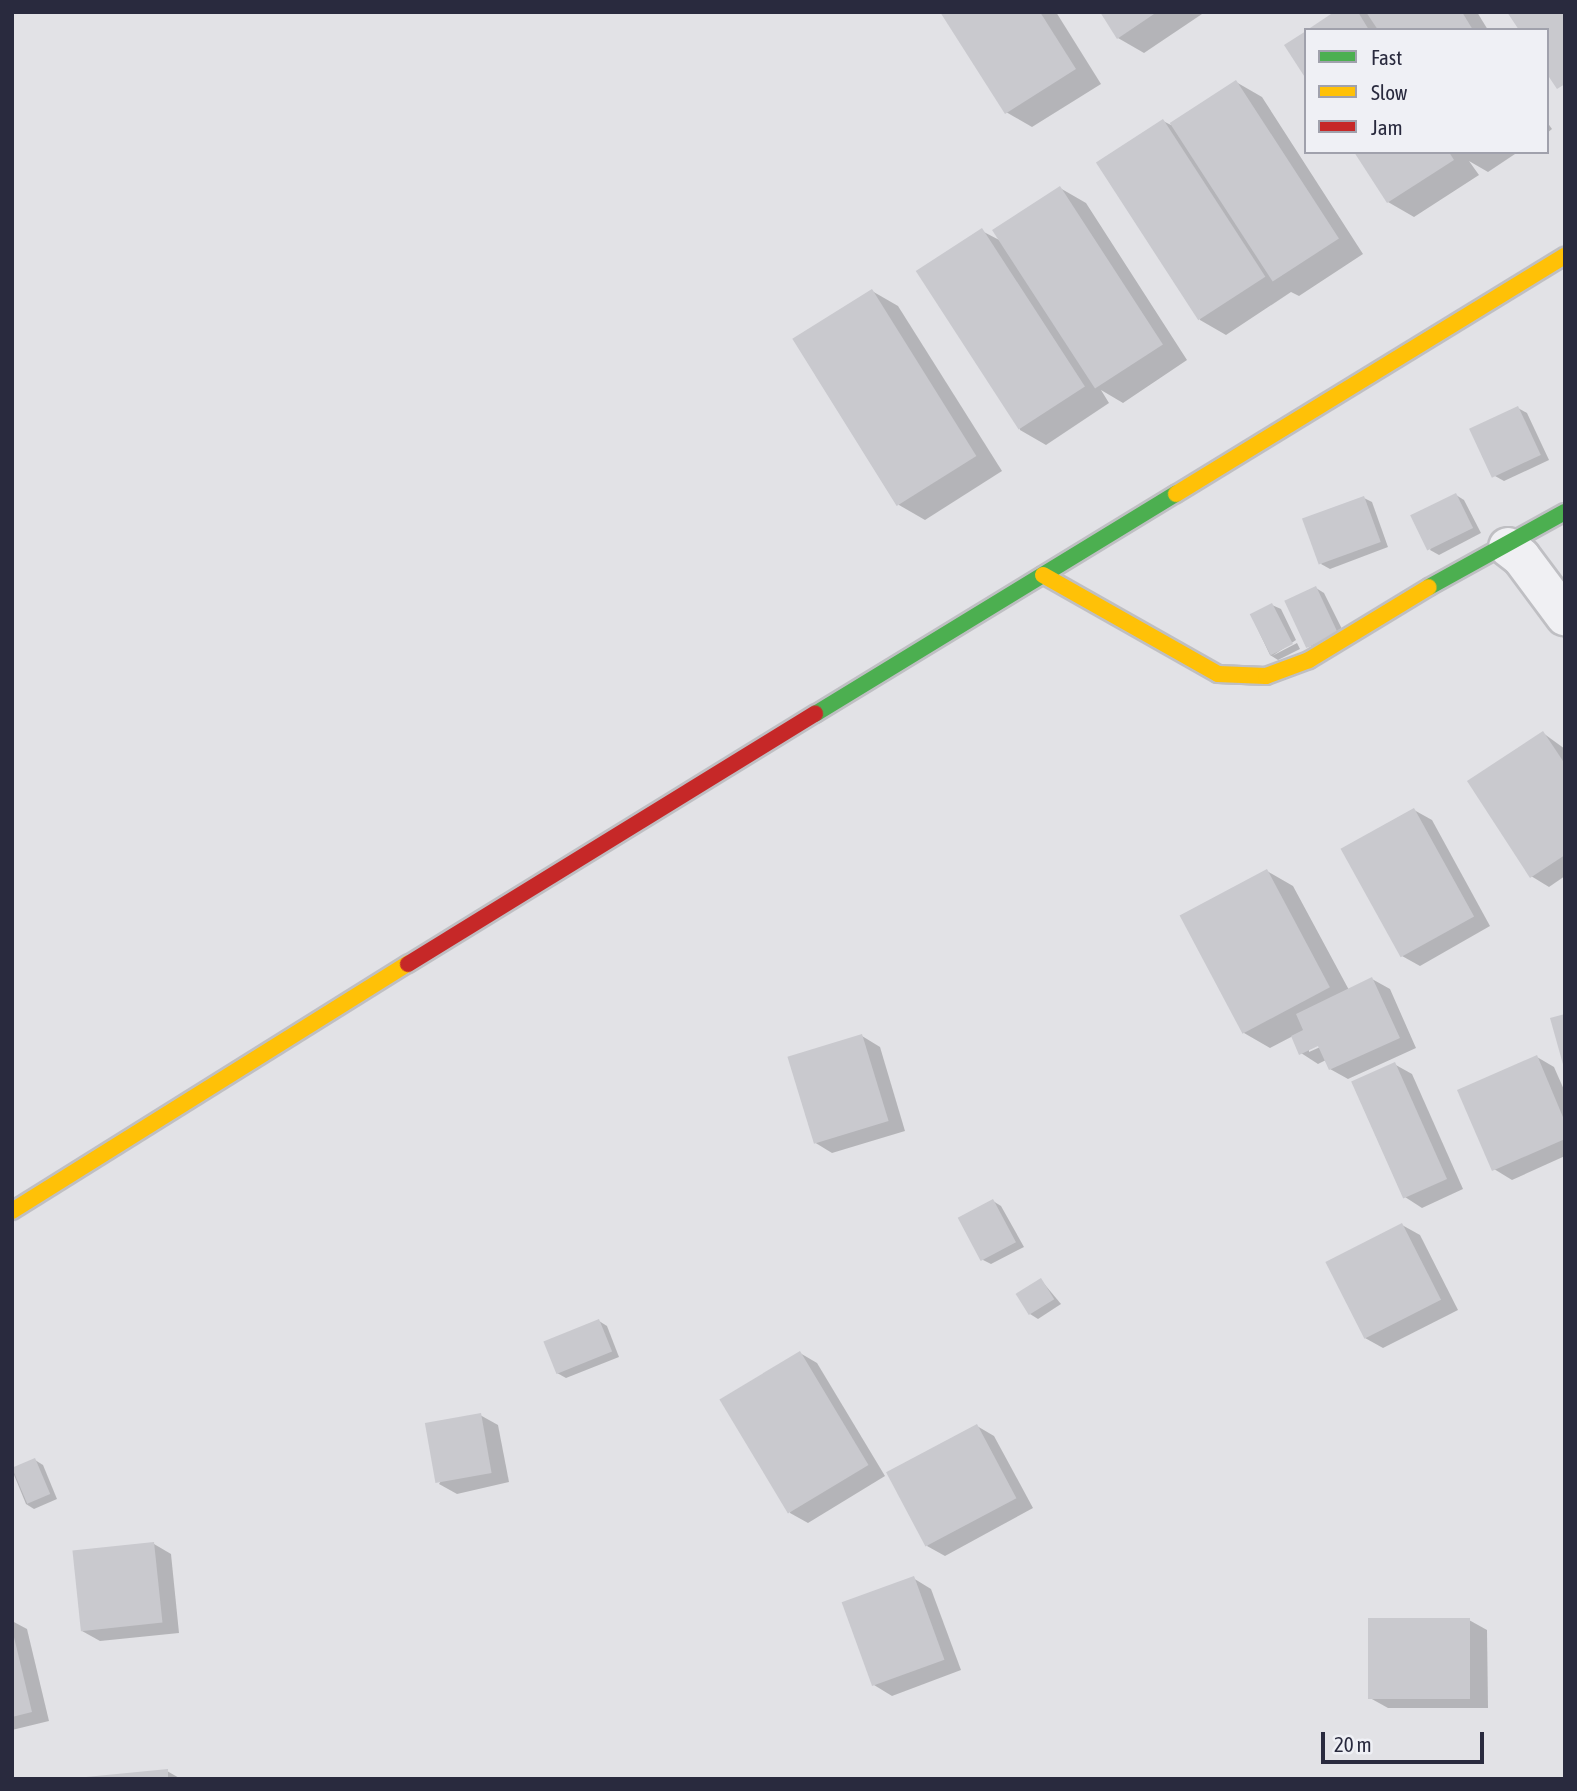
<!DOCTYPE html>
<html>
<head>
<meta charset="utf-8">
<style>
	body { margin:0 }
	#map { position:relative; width:1577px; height:1791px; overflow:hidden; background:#e2e2e6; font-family:"Asap Condensed",sans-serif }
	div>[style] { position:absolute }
	.shadow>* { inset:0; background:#0003 }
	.building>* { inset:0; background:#c9c9ce; transform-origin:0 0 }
	.roads { filter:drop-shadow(2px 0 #bfbfc3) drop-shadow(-2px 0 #bfbfc3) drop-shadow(0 2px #bfbfc3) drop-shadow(0 -2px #bfbfc3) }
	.street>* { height:38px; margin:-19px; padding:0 19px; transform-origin:19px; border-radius:19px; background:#f0f0f3 }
	.fast>* { height:16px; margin:-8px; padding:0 8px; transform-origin:8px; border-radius:8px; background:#4caf50 }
	.slow>* { height:16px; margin:-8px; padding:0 8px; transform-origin:8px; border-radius:8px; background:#ffc107 }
	.jam>* { height:16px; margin:-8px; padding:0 8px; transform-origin:8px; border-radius:8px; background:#c62828 }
	span { translate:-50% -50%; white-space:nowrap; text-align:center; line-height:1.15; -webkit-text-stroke:5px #eff0f5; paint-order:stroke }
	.frame { position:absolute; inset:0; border:14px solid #292a3e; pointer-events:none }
	.legend { position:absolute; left:1304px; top:28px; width:245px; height:126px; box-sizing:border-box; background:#eff0f5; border:2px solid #a0a1ac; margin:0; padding:9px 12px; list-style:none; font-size:21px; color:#292a3e }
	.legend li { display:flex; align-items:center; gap:14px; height:35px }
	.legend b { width:35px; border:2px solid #a0a1ac }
	.scale { position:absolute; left:1321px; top:1732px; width:163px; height:32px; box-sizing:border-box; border:4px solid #292a3e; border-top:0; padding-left:9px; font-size:21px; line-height:24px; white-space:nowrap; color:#292a3e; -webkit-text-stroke:5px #eff0f5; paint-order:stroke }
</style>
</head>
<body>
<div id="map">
	<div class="shadow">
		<div style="clip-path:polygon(942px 12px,1056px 12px,1101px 84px,1032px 127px,1006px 112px)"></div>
		<div style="clip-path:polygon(1102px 12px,1205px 12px,1144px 53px,1118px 38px)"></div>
		<div style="clip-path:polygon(1338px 12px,1477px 12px,1488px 30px,1311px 30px)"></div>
		<div style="clip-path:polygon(1236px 82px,1262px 97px,1363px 254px,1299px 296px,1291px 292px,1226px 335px,1200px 320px,1163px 121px,1171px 125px)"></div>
		<div style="clip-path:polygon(1547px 122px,1552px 129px,1547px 133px)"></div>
		<div style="clip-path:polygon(1356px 152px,1518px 152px,1488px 172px,1469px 161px,1479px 175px,1414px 217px,1388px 202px)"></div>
		<div style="clip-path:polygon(1060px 188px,1086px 203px,1187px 360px,1123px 403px,1101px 390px,1109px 403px,1046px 445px,1020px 430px,982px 231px,1003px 242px)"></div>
		<div style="clip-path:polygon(872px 291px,898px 306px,1002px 471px,925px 520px,899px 505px)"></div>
		<div style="clip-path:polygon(1518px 408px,1527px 413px,1549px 460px,1504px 481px,1495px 476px)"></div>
		<div style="clip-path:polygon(1456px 495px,1464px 500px,1481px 533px,1439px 555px,1430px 550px)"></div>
		<div style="clip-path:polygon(1364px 498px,1372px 502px,1388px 547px,1330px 569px,1321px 564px)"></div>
		<div style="clip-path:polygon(1316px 588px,1324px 593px,1346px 637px,1307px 647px)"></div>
		<div style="clip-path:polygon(1272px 605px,1281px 609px,1296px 640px,1272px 656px,1297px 643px,1300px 649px,1278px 660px,1270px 655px,1251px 615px)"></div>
		<div style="clip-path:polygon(1543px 733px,1565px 749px,1565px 876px,1549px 887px,1531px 876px)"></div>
		<div style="clip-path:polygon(1414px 810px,1432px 820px,1490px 926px,1420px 966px,1402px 956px)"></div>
		<div style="clip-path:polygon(evenodd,1267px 871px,1293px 886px,1349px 990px,1372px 979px,1390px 989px,1416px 1048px,1348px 1079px,1330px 1069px,1326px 1060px,1318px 1064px,1301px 1053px,1293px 1036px,1270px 1048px,1244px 1033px,1267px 871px,1325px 1041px,1327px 1044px,1309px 1052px,1309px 1048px,1325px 1041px)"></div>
		<div style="clip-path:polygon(862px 1036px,880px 1047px,905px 1131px,832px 1153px,814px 1142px)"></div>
		<div style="clip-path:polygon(1537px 1057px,1554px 1067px,1565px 1092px,1565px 1156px,1512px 1180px,1494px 1169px)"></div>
		<div style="clip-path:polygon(1394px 1064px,1412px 1074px,1463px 1189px,1422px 1208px,1405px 1197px)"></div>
		<div style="clip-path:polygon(993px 1201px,1001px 1206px,1024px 1247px,991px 1264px,983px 1260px)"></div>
		<div style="clip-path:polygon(1402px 1225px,1420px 1235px,1458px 1310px,1383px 1348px,1365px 1338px)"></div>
		<div style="clip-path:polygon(1041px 1280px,1061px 1304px,1038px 1319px,1030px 1314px)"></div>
		<div style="clip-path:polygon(599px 1321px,607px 1326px,619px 1357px,566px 1378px,557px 1373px)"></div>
		<div style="clip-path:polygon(800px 1353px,817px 1363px,885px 1476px,808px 1523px,790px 1513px)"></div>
		<div style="clip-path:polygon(480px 1415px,498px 1425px,509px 1482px,457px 1494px,439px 1484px)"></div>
		<div style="clip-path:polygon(977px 1426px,994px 1436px,1033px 1508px,945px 1556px,927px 1546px)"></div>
		<div style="clip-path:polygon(35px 1460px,43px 1465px,57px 1499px,34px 1509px,26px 1504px,12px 1470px)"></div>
		<div style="clip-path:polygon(154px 1544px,171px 1554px,179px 1633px,100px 1641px,82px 1631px)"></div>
		<div style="clip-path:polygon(913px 1578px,931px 1589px,961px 1670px,892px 1696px,874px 1685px)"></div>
		<div style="clip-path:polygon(1469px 1620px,1487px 1630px,1488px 1708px,1388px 1708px,1370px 1698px)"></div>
		<div style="clip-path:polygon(12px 1621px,27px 1629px,49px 1721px,12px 1730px)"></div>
		<div style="clip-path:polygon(167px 1771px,181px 1779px,90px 1779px)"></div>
	</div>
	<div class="building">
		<div style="clip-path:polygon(940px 12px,1040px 12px,1076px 69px,1005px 114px)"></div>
		<div style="clip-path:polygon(1100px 12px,1157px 12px,1117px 39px)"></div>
		<div style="clip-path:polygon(1334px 12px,1358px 12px,1369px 30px,1307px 30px)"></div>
		<div style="clip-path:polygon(1366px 12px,1462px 12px,1473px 30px,1378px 30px)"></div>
		<div style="clip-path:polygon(1507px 12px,1565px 12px,1565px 84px,1557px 89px,1547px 74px,1547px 30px,1519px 30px)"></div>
		<div style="clip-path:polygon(1306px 31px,1306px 79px,1284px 45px)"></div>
		<div style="left:1236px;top:80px;width:189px;height:79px;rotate:57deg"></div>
		<div style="left:1163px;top:119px;width:188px;height:80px;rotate:57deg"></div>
		<div style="clip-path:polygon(1354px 152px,1449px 152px,1454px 160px,1387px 203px)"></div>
		<div style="left:1060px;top:186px;width:189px;height:81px;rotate:57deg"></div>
		<div style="left:982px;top:228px;width:189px;height:79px;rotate:57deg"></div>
		<div style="left:872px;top:289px;width:197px;height:94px;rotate:58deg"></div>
		<div style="left:1518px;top:406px;width:54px;height:54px;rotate:65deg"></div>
		<div style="left:1456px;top:493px;width:39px;height:51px;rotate:64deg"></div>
		<div style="left:1364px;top:496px;width:49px;height:66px;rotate:70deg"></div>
		<div style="left:1316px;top:586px;width:52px;height:35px;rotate:65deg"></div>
		<div style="left:1272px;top:603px;width:46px;height:25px;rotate:63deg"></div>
		<div style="clip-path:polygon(1543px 731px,1565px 764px,1565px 855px,1530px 878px,1467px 781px)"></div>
		<div style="left:1414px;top:808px;width:124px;height:84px;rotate:61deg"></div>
		<div style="left:1267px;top:869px;width:134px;height:99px;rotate:62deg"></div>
		<div style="clip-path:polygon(1372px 977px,1400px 1038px,1329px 1070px,1318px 1046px,1299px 1055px,1291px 1036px,1303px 1030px,1296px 1014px)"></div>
		<div style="clip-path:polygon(1565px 1014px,1565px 1067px,1564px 1068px,1550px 1018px)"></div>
		<div style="left:862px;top:1034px;width:91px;height:78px;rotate:73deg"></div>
		<div style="clip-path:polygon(1537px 1055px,1565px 1122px,1565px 1139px,1492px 1171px,1457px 1090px)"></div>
		<div style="left:1395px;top:1062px;width:128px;height:48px;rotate:66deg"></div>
		<div style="left:993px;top:1199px;width:49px;height:40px;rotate:62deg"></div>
		<div style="left:1402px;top:1223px;width:86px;height:86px;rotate:63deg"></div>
		<div style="left:1041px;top:1278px;width:25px;height:30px;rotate:58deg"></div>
		<div style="left:599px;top:1319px;width:35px;height:60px;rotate:68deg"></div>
		<div style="left:800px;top:1351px;width:133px;height:94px;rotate:59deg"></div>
		<div style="left:481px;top:1413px;width:61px;height:57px;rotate:80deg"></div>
		<div style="left:977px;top:1424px;width:84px;height:103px;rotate:62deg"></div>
		<div style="left:35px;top:1458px;width:39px;height:25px;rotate:67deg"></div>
		<div style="left:154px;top:1542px;width:81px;height:82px;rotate:84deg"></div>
		<div style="left:914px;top:1576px;width:89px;height:77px;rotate:70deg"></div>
		<div style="left:1368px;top:1618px;width:102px;height:81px"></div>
		<div style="clip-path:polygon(13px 1633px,32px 1712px,12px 1717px,12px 1634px)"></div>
		<div style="clip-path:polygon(168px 1769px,168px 1779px,86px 1779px,86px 1777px)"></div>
	</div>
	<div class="roads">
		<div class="street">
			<div style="left:1508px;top:547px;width:16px;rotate:38deg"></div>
			<div style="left:1521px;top:557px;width:74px;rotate:53.3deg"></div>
		</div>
		<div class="fast">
			<div style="left:1429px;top:587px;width:155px;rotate:-28.9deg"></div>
			<div style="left:815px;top:714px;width:423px;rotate:-31.4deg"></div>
		</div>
		<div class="slow">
			<div style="left:1176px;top:494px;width:456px;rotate:-31.5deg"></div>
			<div style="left:1043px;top:575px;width:201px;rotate:29.5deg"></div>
			<div style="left:1218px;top:674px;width:48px;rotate:2.4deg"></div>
			<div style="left:1266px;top:676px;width:46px;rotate:-20.4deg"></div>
			<div style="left:1309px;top:660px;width:140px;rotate:-31.3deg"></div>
			<div style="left:12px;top:1211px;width:467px;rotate:-32deg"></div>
		</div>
		<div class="jam">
			<div style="left:408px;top:964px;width:478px;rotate:-31.6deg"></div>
		</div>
	</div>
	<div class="frame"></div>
	<ul class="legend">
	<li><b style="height:9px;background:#4caf50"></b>Fast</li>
	<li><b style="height:9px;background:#ffc107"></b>Slow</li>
	<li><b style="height:9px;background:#c62828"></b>Jam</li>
	</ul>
	<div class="scale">20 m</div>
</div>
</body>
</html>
